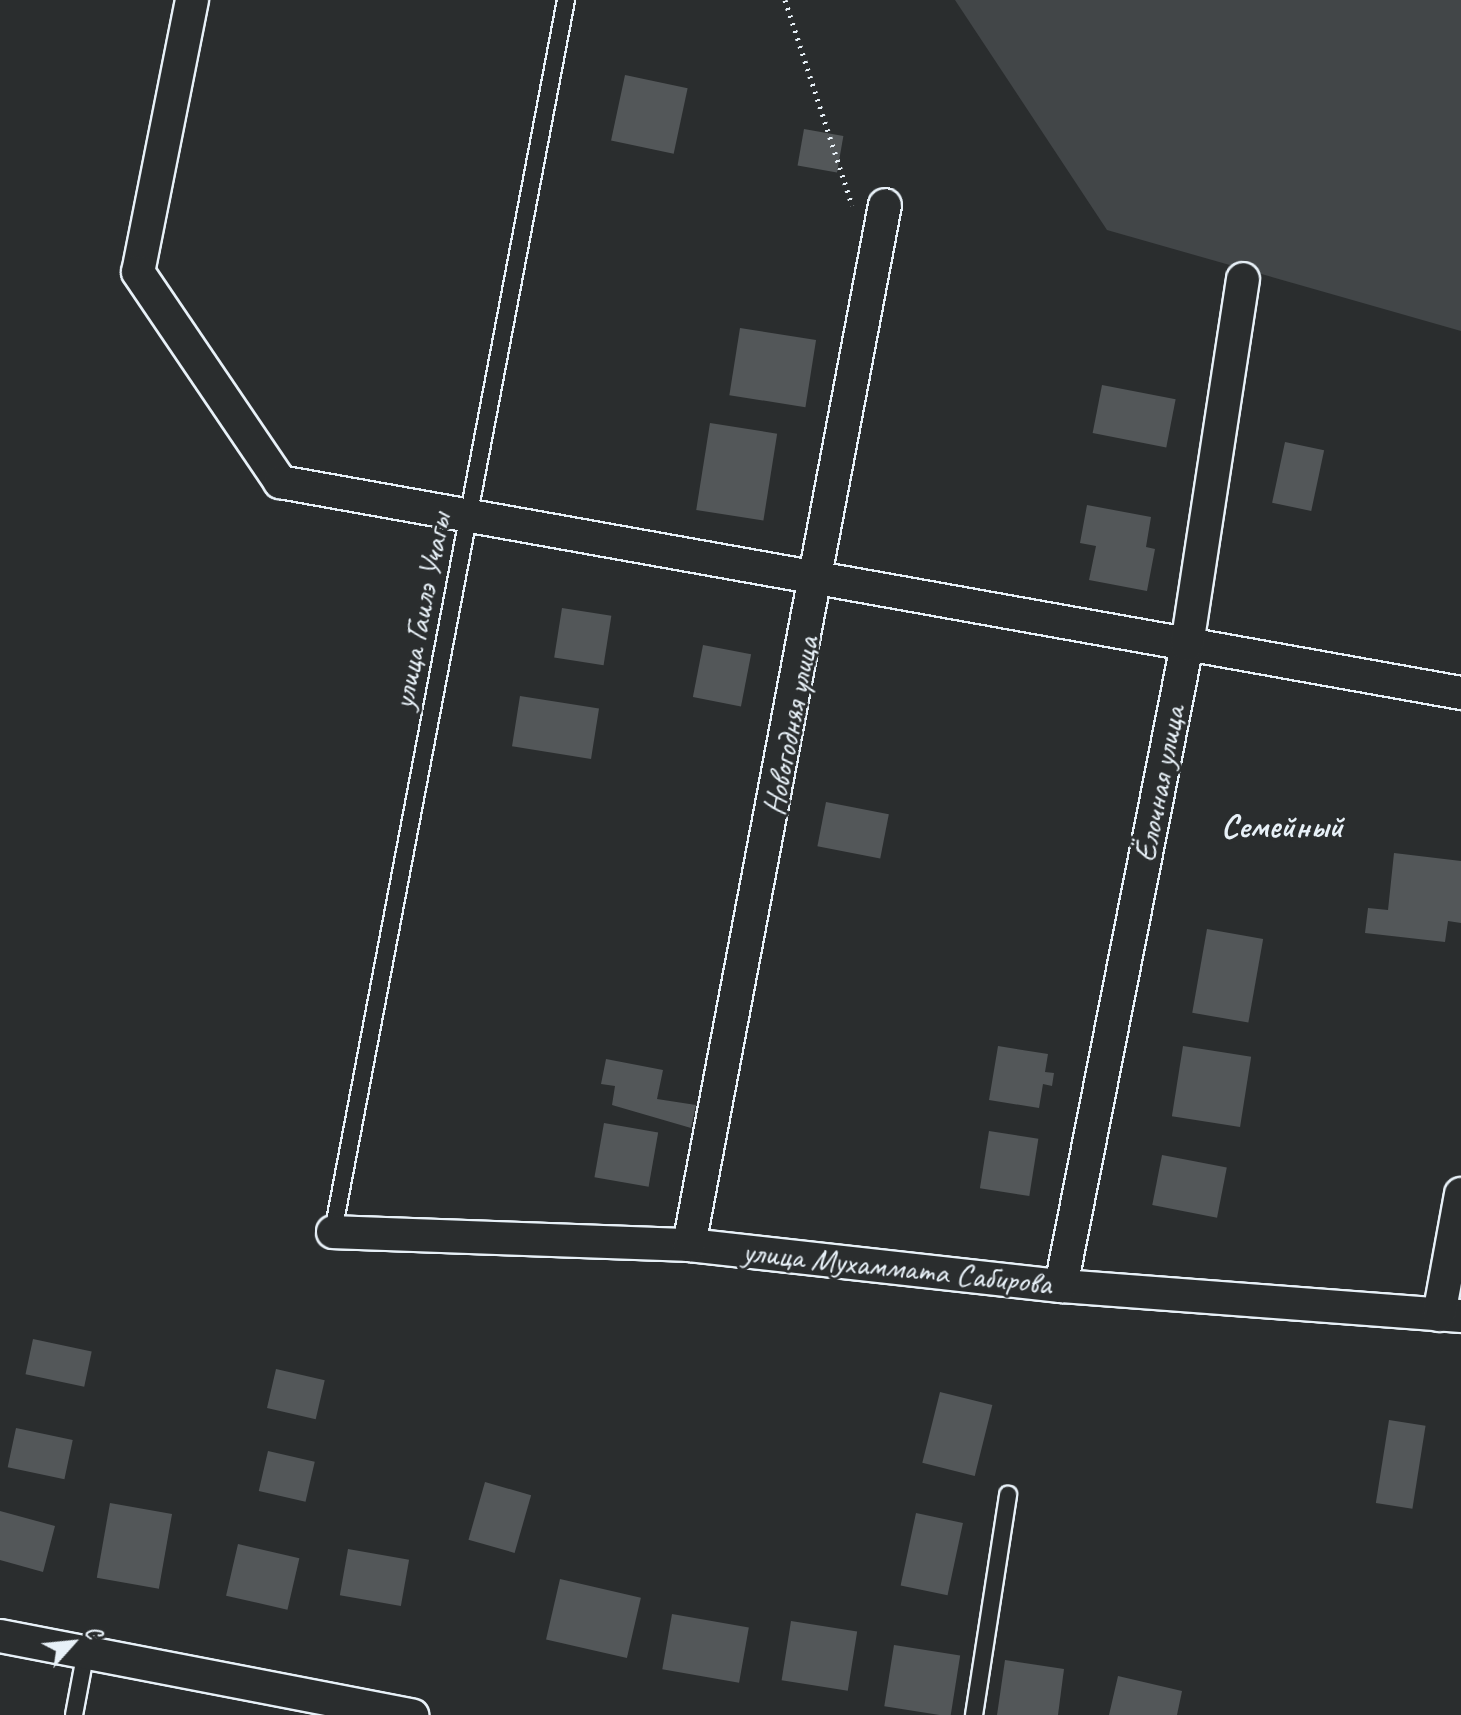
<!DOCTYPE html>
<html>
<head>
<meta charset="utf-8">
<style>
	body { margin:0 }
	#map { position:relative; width:1461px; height:1715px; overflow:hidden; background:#2a2d2e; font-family:Caveat,sans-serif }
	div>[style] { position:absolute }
	.green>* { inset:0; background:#424648 }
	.building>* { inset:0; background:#535759; transform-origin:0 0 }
	.path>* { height:5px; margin-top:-2.5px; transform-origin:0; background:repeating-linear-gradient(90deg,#e8f1f8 0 2px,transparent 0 8px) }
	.roads { filter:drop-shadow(2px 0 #e8f1f8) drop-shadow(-2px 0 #e8f1f8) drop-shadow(0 2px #e8f1f8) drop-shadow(0 -2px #e8f1f8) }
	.lane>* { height:16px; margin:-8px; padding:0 8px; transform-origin:8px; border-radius:8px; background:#2a2d2e }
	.street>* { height:32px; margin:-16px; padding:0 16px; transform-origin:16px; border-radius:16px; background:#2a2d2e }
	span { translate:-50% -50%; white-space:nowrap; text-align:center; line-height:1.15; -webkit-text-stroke:6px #2a2d2e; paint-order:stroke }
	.street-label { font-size:32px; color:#e8f1f8 }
	.neighbourhood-label { font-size:34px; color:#e8f1f8; font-weight:700 }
	.north { position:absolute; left:32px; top:1603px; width:80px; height:80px; -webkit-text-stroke:6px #2a2d2e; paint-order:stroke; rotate:63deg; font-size:22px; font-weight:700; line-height:32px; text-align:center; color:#e8f1f8 }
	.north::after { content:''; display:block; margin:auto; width:28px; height:36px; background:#e8f1f8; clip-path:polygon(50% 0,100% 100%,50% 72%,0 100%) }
</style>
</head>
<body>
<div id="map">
	<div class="green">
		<div style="clip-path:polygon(955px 0,1461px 0,1461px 331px,1107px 230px)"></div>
	</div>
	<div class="building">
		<div style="left:625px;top:75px;width:64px;height:67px;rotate:12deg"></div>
		<div style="left:804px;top:129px;width:40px;height:37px;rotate:10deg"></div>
		<div style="left:740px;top:328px;width:77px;height:68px;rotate:9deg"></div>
		<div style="left:1102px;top:385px;width:75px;height:49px;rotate:11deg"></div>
		<div style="left:710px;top:423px;width:68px;height:88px;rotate:9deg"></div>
		<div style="left:1285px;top:442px;width:40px;height:62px;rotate:12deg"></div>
		<div style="clip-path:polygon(1087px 505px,1151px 517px,1146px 547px,1155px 549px,1147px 591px,1089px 580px,1096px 546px,1080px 543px)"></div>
		<div style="left:562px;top:608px;width:50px;height:50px;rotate:9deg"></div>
		<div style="left:703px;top:645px;width:49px;height:53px;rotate:11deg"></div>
		<div style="left:520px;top:696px;width:80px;height:51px;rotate:9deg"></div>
		<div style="left:826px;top:802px;width:64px;height:45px;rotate:11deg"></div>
		<div style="clip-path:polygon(1394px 853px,1461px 861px,1461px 923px,1448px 921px,1445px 942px,1365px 933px,1368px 908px,1388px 910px)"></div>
		<div style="left:1207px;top:929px;width:57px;height:85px;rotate:10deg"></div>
		<div style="clip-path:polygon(998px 1046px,1048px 1054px,1045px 1072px,1054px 1073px,1052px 1086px,1043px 1084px,1039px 1108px,989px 1100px)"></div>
		<div style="left:1183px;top:1046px;width:69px;height:71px;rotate:9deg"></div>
		<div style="clip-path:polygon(606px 1059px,663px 1070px,657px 1099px,696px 1105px,691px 1128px,612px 1105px,615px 1086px,601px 1084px)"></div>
		<div style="left:604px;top:1123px;width:55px;height:55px;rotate:10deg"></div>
		<div style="left:989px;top:1131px;width:50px;height:58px;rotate:9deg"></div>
		<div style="left:1162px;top:1155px;width:66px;height:51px;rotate:11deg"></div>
		<div style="left:33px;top:1339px;width:60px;height:36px;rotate:12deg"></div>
		<div style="left:276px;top:1369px;width:50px;height:40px;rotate:13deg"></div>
		<div style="left:940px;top:1392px;width:54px;height:73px;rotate:14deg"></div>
		<div style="left:1389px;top:1420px;width:37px;height:84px;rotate:9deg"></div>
		<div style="left:16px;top:1428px;width:58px;height:40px;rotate:12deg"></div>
		<div style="left:268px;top:1451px;width:48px;height:41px;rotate:13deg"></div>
		<div style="left:485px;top:1482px;width:48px;height:60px;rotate:16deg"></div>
		<div style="left:110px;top:1503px;width:63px;height:76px;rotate:10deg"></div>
		<div style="clip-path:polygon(0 1511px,55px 1526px,43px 1572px,0 1560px)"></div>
		<div style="left:916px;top:1513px;width:48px;height:74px;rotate:12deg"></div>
		<div style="left:238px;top:1544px;width:63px;height:53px;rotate:13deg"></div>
		<div style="left:348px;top:1549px;width:62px;height:47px;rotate:10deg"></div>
		<div style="left:560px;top:1579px;width:83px;height:62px;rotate:13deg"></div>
		<div style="left:672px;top:1614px;width:78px;height:56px;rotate:10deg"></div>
		<div style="left:791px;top:1621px;width:67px;height:60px;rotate:9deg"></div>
		<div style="left:894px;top:1645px;width:67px;height:62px;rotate:9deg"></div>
		<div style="clip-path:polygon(1005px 1660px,1064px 1669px,1058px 1715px,997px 1715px)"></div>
		<div style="clip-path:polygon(1118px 1676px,1182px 1691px,1177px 1715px,1109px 1715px)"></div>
	</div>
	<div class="path">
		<div style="left:785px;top:0;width:216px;rotate:71.9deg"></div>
	</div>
	<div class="roads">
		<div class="lane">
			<div style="left:333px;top:1232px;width:1254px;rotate:-79.29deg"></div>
			<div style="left:74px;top:1715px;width:65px;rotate:-79.4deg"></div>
			<div style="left:974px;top:1715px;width:223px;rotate:-81.2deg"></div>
		</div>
		<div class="street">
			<div style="left:192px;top:0;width:277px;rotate:101.2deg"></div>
			<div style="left:138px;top:272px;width:254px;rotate:55.9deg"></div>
			<div style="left:280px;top:482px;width:1200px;rotate:10.13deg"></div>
			<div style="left:333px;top:1232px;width:356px;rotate:2.1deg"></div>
			<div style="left:689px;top:1245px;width:374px;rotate:6.3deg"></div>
			<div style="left:1061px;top:1286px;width:401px;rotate:4.3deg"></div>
			<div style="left:689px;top:1245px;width:1058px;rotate:-79.33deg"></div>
			<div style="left:1061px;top:1286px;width:653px;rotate:-78.88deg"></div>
			<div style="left:1187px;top:645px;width:370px;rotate:-81.3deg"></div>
			<div style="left:1439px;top:1315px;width:123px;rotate:-79.7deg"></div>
			<div style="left:0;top:1636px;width:420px;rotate:10.9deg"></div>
		</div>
	</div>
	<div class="street-label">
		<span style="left:422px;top:611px;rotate:-79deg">улица Гаилэ Учагы</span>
		<span style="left:791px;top:726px;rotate:-79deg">Новогодняя улица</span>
		<span style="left:1160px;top:784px;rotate:-79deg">Ёлочная улица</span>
		<span style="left:897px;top:1268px;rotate:6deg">улица Мухаммата Сабирова</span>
	</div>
	<div class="neighbourhood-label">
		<span style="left:1282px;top:826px">Семейный</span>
	</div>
	<div class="north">С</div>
</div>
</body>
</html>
